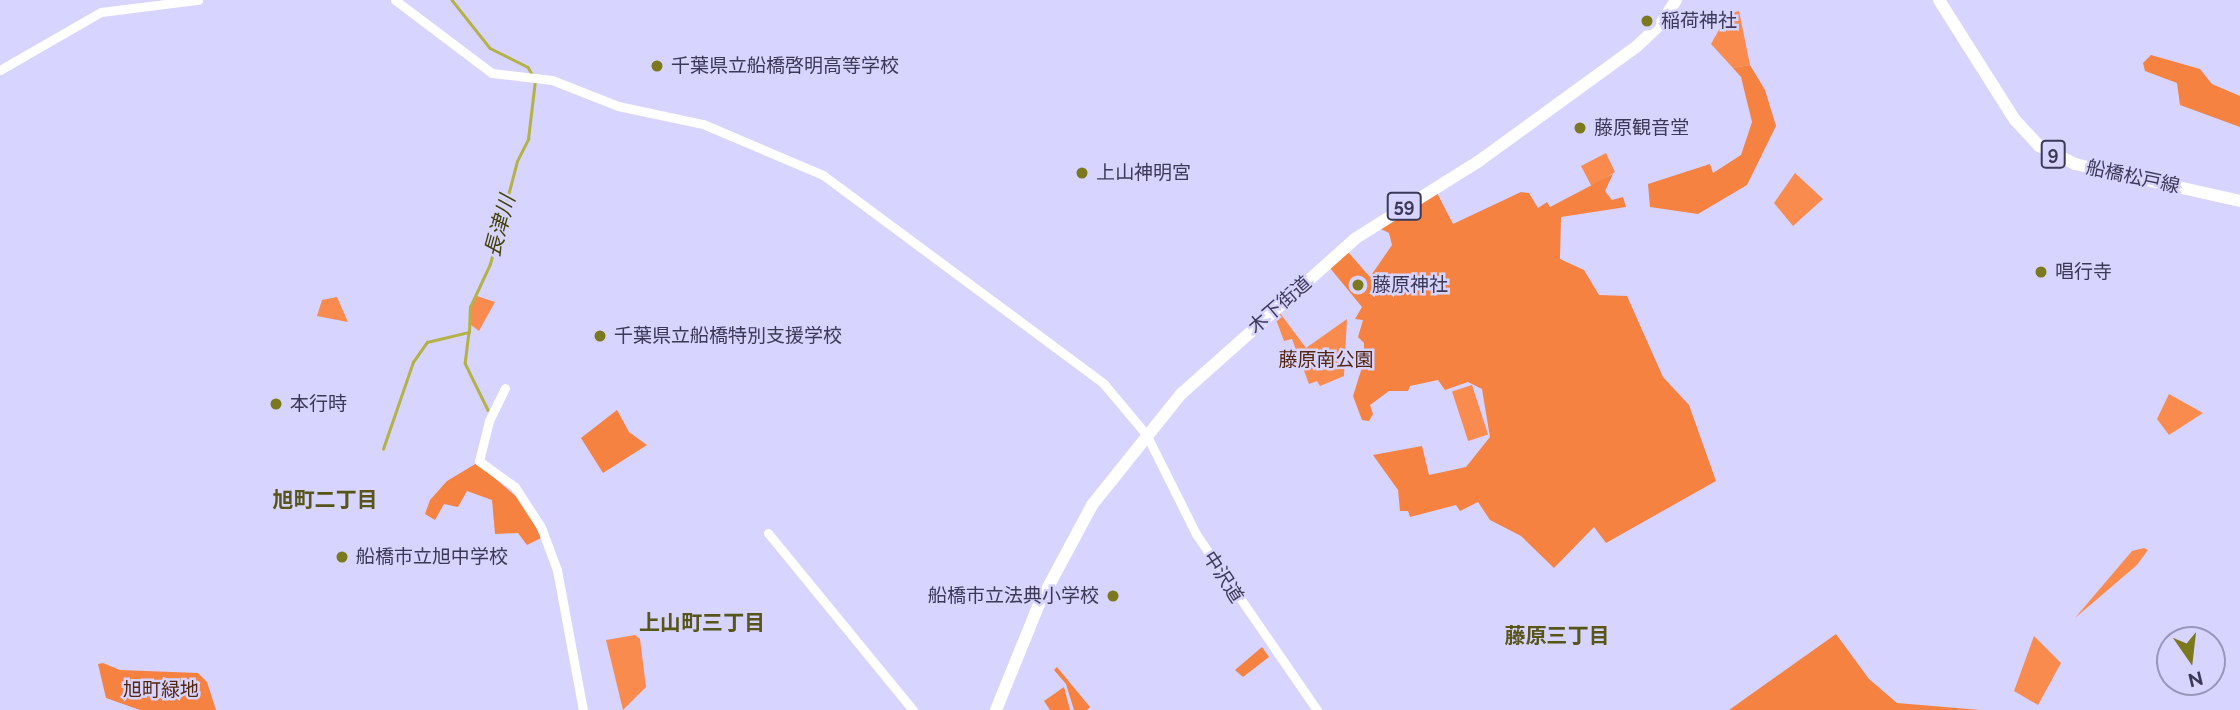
<!DOCTYPE html>
<html>
<head>
<meta charset="utf-8">
<style>
	body { margin:0 }
	#map { position:relative; width:2240px; height:710px; overflow:hidden; background:#d7d4ff; font-family:Raleway,"Noto Sans JP",sans-serif }
	div>[style] { position:absolute }
	.green>* { inset:0; background:#fa8b4e; transform-origin:0 0 }
	.forest>* { inset:0; background:#f58241 }
	.stream>* { height:2.5px; margin:-1.25px; padding:0 1.25px; transform-origin:1.25px; border-radius:1.25px; background:#b4b145 }
	.minor>* { height:9px; margin:-4.5px; padding:0 4.5px; transform-origin:4.5px; border-radius:4.5px; background:#fff }
	.major>* { height:12px; margin:-6px; padding:0 6px; transform-origin:6px; border-radius:6px; background:#fff }
	.dots>* { width:19px; height:19px; translate:-50% -50%; box-sizing:border-box; border:4px solid #d7d4ff; border-radius:50% }
	span { translate:-50% -50%; white-space:nowrap; text-align:center; line-height:1.15; -webkit-text-stroke:5px #d7d4ff; paint-order:stroke }
	.shield-label span { padding:2px 5px; background:#d7d4ff; border:2px solid; border-radius:5px; -webkit-text-stroke-width:0 }
	.shield-label { font-size:18px; color:#3b3955; font-weight:700 }
	.poi-label { font-size:19px; color:#3b3955 }
	.left { translate:0 -50%; text-align:left }
	.right { translate:-100% -50%; text-align:right }
	.street-label { font-size:19px; color:#3b3955 }
	.park-label { font-size:19px; color:#53260c }
	.water-label { font-size:21px; color:#424003; font-style:italic }
	.neighbourhood-label { font-size:21px; color:#575519; font-weight:700 }
	.north { position:absolute; left:2156px; top:626px; width:70px; height:70px; box-sizing:border-box; background:#d7d4ff; border:2px solid #9996bb; border-radius:50%; rotate:166deg; font-size:19px; font-weight:700; line-height:28px; text-align:center; color:#3b3955 }
	.north::after { content:''; display:block; margin:auto; width:24px; height:32px; background:#7b781e; clip-path:polygon(50% 0,100% 100%,50% 72%,0 100%) }
</style>
</head>
<body>
<div id="map">
	<div class="green">
		<div style="clip-path:polygon(1739px 11px,1750px 65px,1733px 68px,1711px 44px,1728px 14px)"></div>
		<div style="clip-path:polygon(1606px 153px,1615px 172px,1592px 187px,1581px 166px)"></div>
		<div style="clip-path:polygon(1795px 173px,1823px 199px,1793px 226px,1774px 203px)"></div>
		<div style="clip-path:polygon(477px 296px,495px 302px,479px 331px,471px 325px,471px 307px)"></div>
		<div style="clip-path:polygon(337px 297px,348px 322px,317px 316px,322px 300px)"></div>
		<div style="clip-path:polygon(1280px 313px,1306px 348px,1347px 319px,1344px 376px,1320px 386px,1317px 381px,1309px 384px,1292px 339px,1284px 341px,1275px 317px)"></div>
		<div style="left:1472px;top:385px;width:52px;height:21px;rotate:72deg"></div>
		<div style="clip-path:polygon(2169px 394px,2203px 413px,2169px 435px,2157px 419px)"></div>
		<div style="clip-path:polygon(2144px 548px,2148px 550px,2137px 565px,2075px 618px,2132px 551px)"></div>
		<div style="clip-path:polygon(635px 635px,640px 639px,646px 687px,623px 710px,606px 640px)"></div>
		<div style="clip-path:polygon(2034px 636px,2061px 663px,2038px 705px,2014px 691px)"></div>
	</div>
	<div class="forest">
		<div style="clip-path:polygon(2151px 55px,2200px 69px,2212px 84px,2240px 96px,2240px 127px,2180px 105px,2177px 83px,2145px 71px,2143px 63px)"></div>
		<div style="clip-path:polygon(1750px 65px,1765px 90px,1776px 126px,1747px 185px,1698px 214px,1650px 207px,1648px 184px,1710px 164px,1713px 173px,1741px 155px,1752px 122px,1741px 77px,1733px 68px)"></div>
		<div style="clip-path:polygon(1613px 174px,1605px 191px,1612px 200px,1623px 197px,1626px 207px,1561px 217px,1560px 259px,1584px 270px,1599px 295px,1627px 296px,1663px 377px,1689px 405px,1716px 481px,1606px 543px,1594px 527px,1554px 568px,1521px 536px,1490px 520px,1478px 502px,1460px 511px,1456px 505px,1410px 517px,1408px 511px,1400px 511px,1398px 490px,1373px 455px,1422px 446px,1429px 475px,1466px 467px,1490px 437px,1482px 389px,1468px 382px,1445px 390px,1438px 380px,1410px 386px,1408px 391px,1389px 391px,1370px 405px,1373px 414px,1369px 421px,1362px 420px,1353px 396px,1364px 361px,1364px 343px,1358px 337px,1363px 320px,1355px 319px,1362px 307px,1330px 268px,1348px 252px,1370px 277px,1392px 245px,1389px 233px,1379px 228px,1437px 193px,1453px 224px,1521px 192px,1529px 193px,1538px 208px,1547px 202px,1550px 207px)"></div>
		<div style="clip-path:polygon(617px 410px,629px 432px,647px 445px,603px 473px,581px 438px)"></div>
		<div style="clip-path:polygon(477px 463px,525px 504px,541px 538px,527px 545px,518px 533px,495px 534px,492px 500px,467px 491px,458px 507px,444px 504px,435px 520px,425px 514px,430px 500px,447px 481px)"></div>
		<div style="clip-path:polygon(1836px 634px,1869px 679px,1897px 703px,1980px 710px,1729px 710px)"></div>
		<div style="clip-path:polygon(1262px 647px,1269px 657px,1243px 677px,1235px 670px)"></div>
		<div style="clip-path:polygon(103px 663px,120px 670px,198px 673px,207px 682px,216px 710px,140px 710px,106px 698px,98px 664px)"></div>
		<div style="clip-path:polygon(1057px 667px,1090px 707px,1087px 710px,1074px 710px,1066px 684px,1054px 670px)"></div>
		<div style="clip-path:polygon(1064px 687px,1070px 710px,1050px 710px,1044px 701px)"></div>
	</div>
	<div class="stream">
		<div style="left:452px;top:0;width:61px;rotate:51.6deg"></div>
		<div style="left:490px;top:48px;width:42px;rotate:26.6deg"></div>
		<div style="left:528px;top:67px;width:8px;rotate:60deg"></div>
		<div style="left:469px;top:332px;width:31px;rotate:97deg"></div>
		<div style="left:465px;top:363px;width:52px;rotate:63.9deg"></div>
		<div style="left:383px;top:449px;width:92px;rotate:-71deg"></div>
		<div style="left:413px;top:362px;width:24px;rotate:-55deg"></div>
		<div style="left:427px;top:342px;width:43px;rotate:-13.4deg"></div>
		<div style="left:469px;top:332px;width:25px;rotate:-88deg"></div>
		<div style="left:470px;top:307px;width:47px;rotate:-65.1deg"></div>
		<div style="left:490px;top:264px;width:106px;rotate:-75.3deg"></div>
		<div style="left:517px;top:161px;width:25px;rotate:-63deg"></div>
		<div style="left:528px;top:139px;width:59px;rotate:-83.2deg"></div>
	</div>
	<div class="minor">
		<div style="left:395px;top:0;width:121px;rotate:37deg"></div>
		<div style="left:492px;top:73px;width:60px;rotate:6.7deg"></div>
		<div style="left:552px;top:80px;width:71px;rotate:21.5deg"></div>
		<div style="left:618px;top:106px;width:87px;rotate:12deg"></div>
		<div style="left:703px;top:124px;width:130px;rotate:23deg"></div>
		<div style="left:823px;top:175px;width:350px;rotate:36.6deg"></div>
		<div style="left:1104px;top:384px;width:65px;rotate:50deg"></div>
		<div style="left:1146px;top:434px;width:112px;rotate:63.4deg"></div>
		<div style="left:1196px;top:534px;width:214px;rotate:55.5deg"></div>
		<div style="left:0;top:70px;width:116px;rotate:-29.9deg"></div>
		<div style="left:101px;top:12px;width:98px;rotate:-7.1deg"></div>
		<div style="left:505px;top:388px;width:37px;rotate:116deg"></div>
		<div style="left:489px;top:421px;width:41px;rotate:104deg"></div>
		<div style="left:479px;top:461px;width:44px;rotate:35.8deg"></div>
		<div style="left:515px;top:487px;width:48px;rotate:57deg"></div>
		<div style="left:541px;top:527px;width:46px;rotate:69.6deg"></div>
		<div style="left:557px;top:570px;width:142px;rotate:79.5deg"></div>
		<div style="left:768px;top:533px;width:229px;rotate:50.7deg"></div>
	</div>
	<div class="major">
		<div style="left:1939px;top:0;width:142px;rotate:57.7deg"></div>
		<div style="left:2015px;top:120px;width:35px;rotate:47deg"></div>
		<div style="left:2039px;top:146px;width:40px;rotate:26.6deg"></div>
		<div style="left:2075px;top:164px;width:169px;rotate:12.6deg"></div>
		<div style="left:996px;top:710px;width:114px;rotate:-67.9deg"></div>
		<div style="left:1039px;top:604px;width:112px;rotate:-61.8deg"></div>
		<div style="left:1092px;top:505px;width:142px;rotate:-51.3deg"></div>
		<div style="left:1181px;top:394px;width:234px;rotate:-41.7deg"></div>
		<div style="left:1356px;top:238px;width:145px;rotate:-32deg"></div>
		<div style="left:1479px;top:161px;width:195px;rotate:-36deg"></div>
		<div style="left:1637px;top:46px;width:33px;rotate:-43deg"></div>
		<div style="left:1661px;top:24px;width:28px;rotate:-58deg"></div>
	</div>
	<div class="dots">
		<div style="left:1647px;top:21px;background:#7b781e"></div>
		<div style="left:657px;top:66px;background:#7b781e"></div>
		<div style="left:1580px;top:128px;background:#7b781e"></div>
		<div style="left:1082px;top:173px;background:#7b781e"></div>
		<div style="left:2041px;top:272px;background:#7b781e"></div>
		<div style="left:1358px;top:285px;background:#7b781e"></div>
		<div style="left:600px;top:336px;background:#7b781e"></div>
		<div style="left:276px;top:404px;background:#7b781e"></div>
		<div style="left:342px;top:557px;background:#7b781e"></div>
		<div style="left:1113px;top:596px;background:#7b781e"></div>
	</div>
	<div class="shield-label">
		<span style="left:2053px;top:154px">9</span>
		<span style="left:1404px;top:206px">59</span>
	</div>
	<div class="poi-label">
		<span class="left" style="left:1661px;top:21px">稲荷神社</span>
		<span class="left" style="left:671px;top:66px">千葉県立船橋啓明高等学校</span>
		<span class="left" style="left:1594px;top:128px">藤原観音堂</span>
		<span class="left" style="left:1096px;top:173px">上山神明宮</span>
		<span class="left" style="left:2055px;top:272px">唱行寺</span>
		<span class="left" style="left:1372px;top:285px">藤原神社</span>
		<span class="left" style="left:614px;top:336px">千葉県立船橋特別支援学校</span>
		<span class="left" style="left:290px;top:404px">本行時</span>
		<span class="left" style="left:356px;top:557px">船橋市立旭中学校</span>
		<span class="right" style="left:1099px;top:596px">船橋市立法典小学校</span>
	</div>
	<div class="street-label">
		<span style="left:2133px;top:177px;rotate:12deg">船橋松戸線</span>
		<span style="left:1280px;top:305px;rotate:-41deg">木下街道</span>
		<span style="left:1223px;top:577px;rotate:57deg">中沢道</span>
	</div>
	<div class="park-label">
		<span style="left:1326px;top:360px">藤原南公園</span>
		<span style="left:161px;top:690px">旭町緑地</span>
	</div>
	<div class="water-label">
		<span style="left:500px;top:226px;rotate:-75deg">長津川</span>
	</div>
	<div class="neighbourhood-label">
		<span style="left:325px;top:500px">旭町二丁目</span>
		<span style="left:702px;top:623px">上山町三丁目</span>
		<span style="left:1557px;top:636px">藤原三丁目</span>
	</div>
	<div class="north">N</div>
</div>
</body>
</html>
